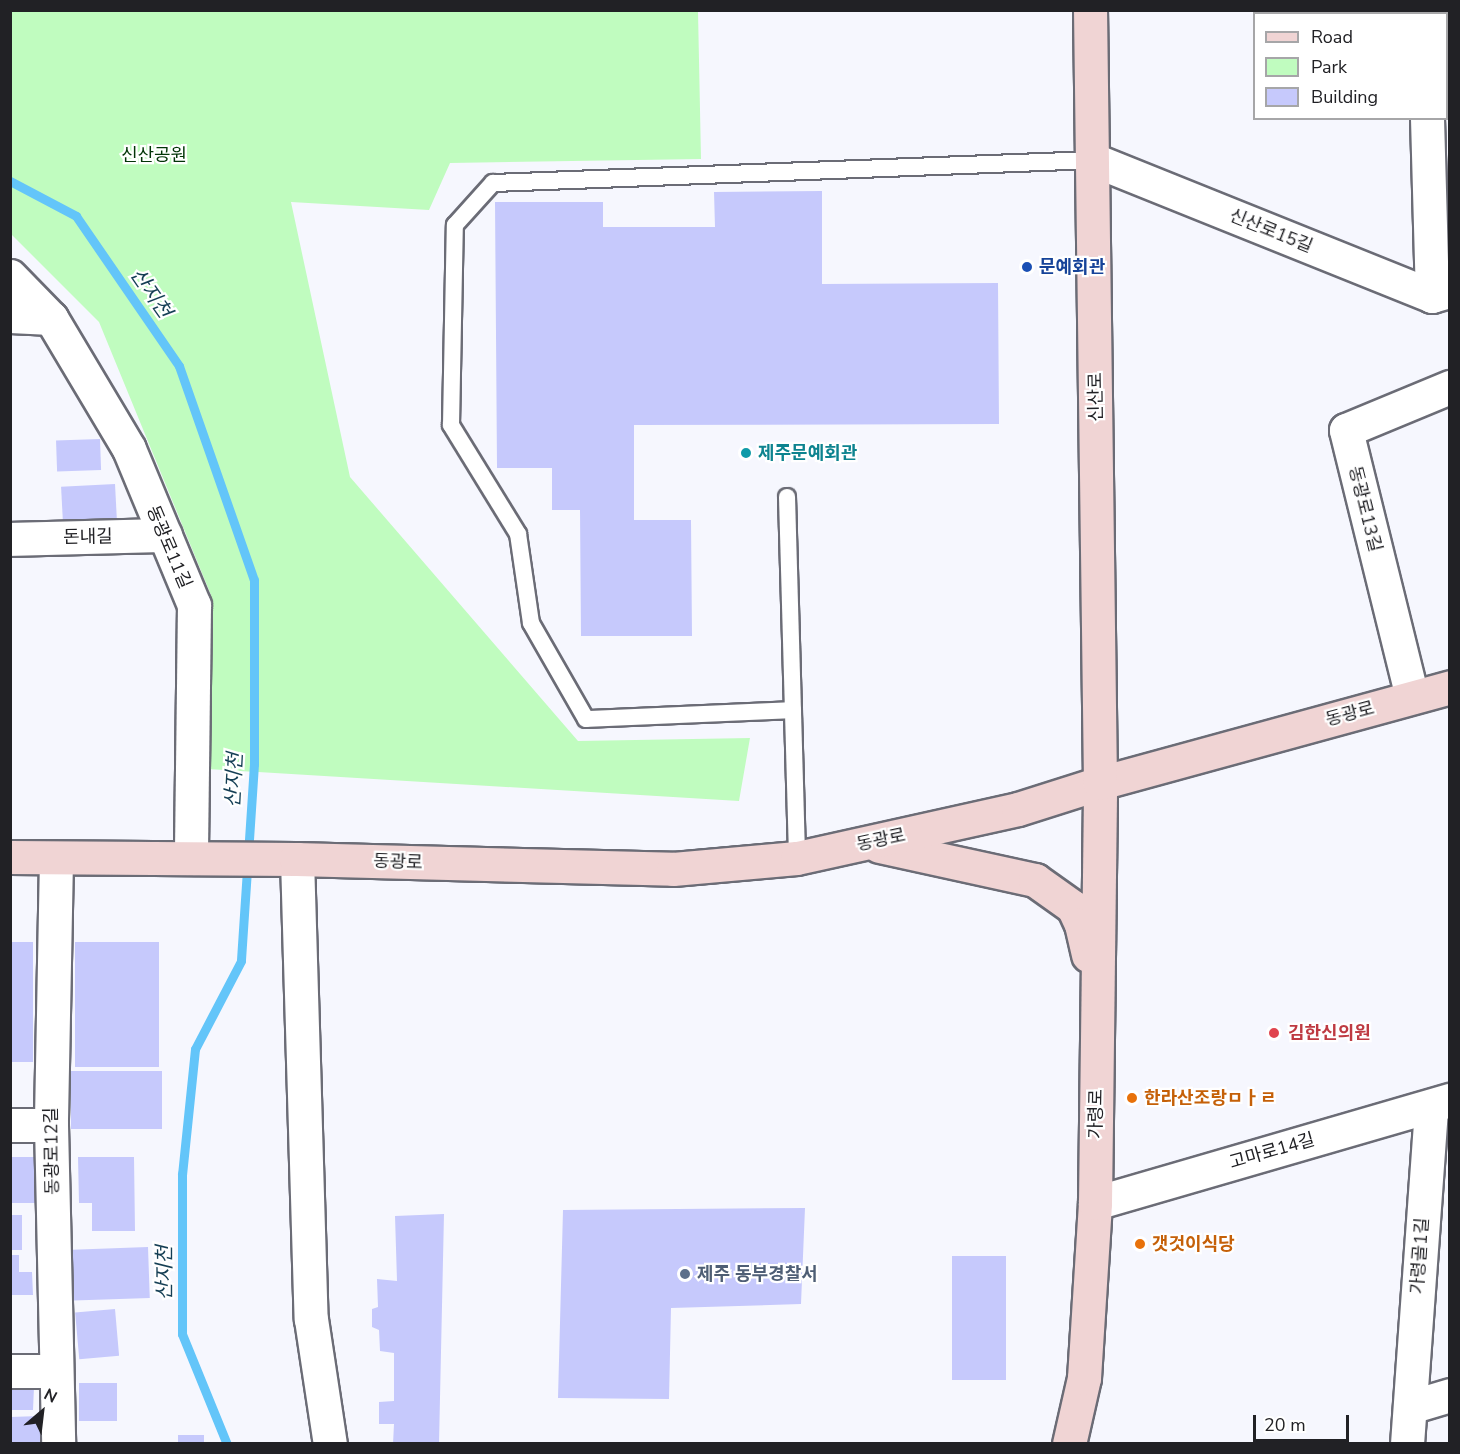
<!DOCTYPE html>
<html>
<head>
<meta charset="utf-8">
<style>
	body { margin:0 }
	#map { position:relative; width:1460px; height:1454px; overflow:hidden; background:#f6f7fe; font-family:"Nunito Sans","Noto Sans KR",sans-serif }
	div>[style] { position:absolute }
	.green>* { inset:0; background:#c0fcbf }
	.stream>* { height:9px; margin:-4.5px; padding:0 4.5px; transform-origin:4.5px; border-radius:4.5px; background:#63c5f9 }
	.building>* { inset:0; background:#c6c9fc; transform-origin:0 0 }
	.roads { filter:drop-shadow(2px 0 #6b6c76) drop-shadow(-2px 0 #6b6c76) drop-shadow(0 2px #6b6c76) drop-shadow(0 -2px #6b6c76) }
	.service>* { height:16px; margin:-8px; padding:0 8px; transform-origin:8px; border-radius:8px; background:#fff }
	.minor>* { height:33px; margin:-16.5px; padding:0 16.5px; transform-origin:16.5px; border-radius:16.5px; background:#fff }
	.secondary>* { height:33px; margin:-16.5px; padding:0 16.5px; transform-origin:16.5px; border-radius:16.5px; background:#f0d4d4 }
	.dots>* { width:16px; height:16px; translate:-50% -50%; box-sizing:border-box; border:3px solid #fff; border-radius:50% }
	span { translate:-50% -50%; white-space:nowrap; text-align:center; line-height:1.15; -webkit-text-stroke:4.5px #fff; paint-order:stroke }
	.park-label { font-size:18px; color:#023507 }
	.street-label { font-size:18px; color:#212125 }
	.transit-label { font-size:18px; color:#164399; font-weight:700 }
	.left { translate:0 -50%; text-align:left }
	.culture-label { font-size:18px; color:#0d838f; font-weight:700 }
	.health-label { font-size:18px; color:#be3a42; font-weight:700 }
	.food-label { font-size:18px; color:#c56008; font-weight:700 }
	.service-label { font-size:18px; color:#4e5e75; font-weight:700 }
	.water-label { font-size:20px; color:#143e54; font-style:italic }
	.frame { position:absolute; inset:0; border:12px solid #212125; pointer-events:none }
	.legend { position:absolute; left:1253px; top:12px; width:195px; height:108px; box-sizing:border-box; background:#fff; border:2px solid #a6a6a8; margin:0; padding:8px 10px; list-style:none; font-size:18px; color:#212125 }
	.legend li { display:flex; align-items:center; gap:12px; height:30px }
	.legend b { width:30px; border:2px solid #a6a6a8 }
	.north { position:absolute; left:12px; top:1382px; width:60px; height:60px; -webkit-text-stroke:4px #fff; paint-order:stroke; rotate:28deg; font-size:16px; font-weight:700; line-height:24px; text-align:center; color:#212125 }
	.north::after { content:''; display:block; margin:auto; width:21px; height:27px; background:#212125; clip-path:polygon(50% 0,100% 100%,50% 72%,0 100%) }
	.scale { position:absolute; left:1253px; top:1415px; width:96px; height:27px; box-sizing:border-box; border:3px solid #212125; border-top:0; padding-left:8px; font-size:18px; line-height:21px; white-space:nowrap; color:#212125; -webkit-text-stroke:4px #fff; paint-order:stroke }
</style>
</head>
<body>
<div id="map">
	<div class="green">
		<div style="clip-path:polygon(10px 11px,698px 11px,701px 159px,450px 163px,429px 210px,291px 202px,350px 477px,578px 741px,750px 738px,739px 801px,208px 769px,211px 595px,99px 322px,11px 234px)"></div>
	</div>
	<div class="stream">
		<div style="left:10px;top:181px;width:75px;rotate:27.9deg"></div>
		<div style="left:76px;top:216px;width:182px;rotate:55.5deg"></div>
		<div style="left:179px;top:366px;width:227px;rotate:70.7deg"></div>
		<div style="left:254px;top:580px;width:184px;rotate:90deg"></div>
		<div style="left:254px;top:764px;width:197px;rotate:93.8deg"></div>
		<div style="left:241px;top:961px;width:99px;rotate:117.6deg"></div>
		<div style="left:195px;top:1049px;width:126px;rotate:95.9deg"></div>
		<div style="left:182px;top:1174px;width:160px;rotate:90deg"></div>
		<div style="left:182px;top:1334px;width:119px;rotate:67.8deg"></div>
	</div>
	<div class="building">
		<div style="clip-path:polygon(822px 191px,822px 284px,998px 283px,999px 424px,634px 425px,634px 520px,691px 520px,692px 636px,581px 636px,580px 510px,552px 510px,552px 468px,497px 468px,495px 202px,603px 202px,603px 227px,715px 227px,714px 192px)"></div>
		<div style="left:100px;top:439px;width:31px;height:44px;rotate:88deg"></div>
		<div style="left:115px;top:484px;width:41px;height:54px;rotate:87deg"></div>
		<div style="left:10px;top:942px;width:23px;height:120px"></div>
		<div style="left:159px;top:942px;width:125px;height:84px;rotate:90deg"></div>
		<div style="left:71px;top:1071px;width:91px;height:58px"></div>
		<div style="left:10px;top:1157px;width:28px;height:46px"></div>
		<div style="clip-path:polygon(78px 1157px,134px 1157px,135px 1231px,92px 1231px,92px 1203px,79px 1203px)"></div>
		<div style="clip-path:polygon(805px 1208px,801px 1304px,671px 1308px,669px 1399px,558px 1398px,563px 1210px)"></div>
		<div style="clip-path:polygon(444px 1214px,439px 1444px,393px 1444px,394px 1424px,379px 1424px,379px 1402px,394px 1401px,394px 1353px,380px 1351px,379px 1330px,372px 1327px,372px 1309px,378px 1307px,377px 1279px,397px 1281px,395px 1216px)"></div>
		<div style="left:10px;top:1215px;width:12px;height:35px"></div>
		<div style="left:148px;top:1247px;width:51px;height:76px;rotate:88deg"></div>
		<div style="clip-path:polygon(10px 1255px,19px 1255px,19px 1272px,32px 1272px,33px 1295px,10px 1295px)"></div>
		<div style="left:1006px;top:1256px;width:124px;height:54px;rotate:90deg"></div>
		<div style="left:115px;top:1309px;width:47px;height:40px;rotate:85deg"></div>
		<div style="clip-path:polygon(10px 1377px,34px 1387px,33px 1410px,10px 1410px)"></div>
		<div style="left:79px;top:1383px;width:38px;height:38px"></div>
		<div style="left:40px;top:1416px;width:28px;height:30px;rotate:88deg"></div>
		<div style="left:178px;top:1435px;width:26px;height:9px"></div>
	</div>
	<div class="roads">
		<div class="service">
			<div style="left:787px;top:497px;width:361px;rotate:88.4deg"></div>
			<div style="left:793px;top:710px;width:207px;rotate:177.5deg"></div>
			<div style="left:586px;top:719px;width:111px;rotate:-119.8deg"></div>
			<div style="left:531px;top:623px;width:90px;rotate:-98.3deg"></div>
			<div style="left:518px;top:534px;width:128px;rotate:-121.6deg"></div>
			<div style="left:451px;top:425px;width:200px;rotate:-88.9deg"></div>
			<div style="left:455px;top:225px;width:57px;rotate:-47.9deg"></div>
			<div style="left:493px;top:183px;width:601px;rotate:-2.19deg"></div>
		</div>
		<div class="minor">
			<div style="left:1424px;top:10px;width:4px;rotate:90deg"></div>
			<div style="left:1427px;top:118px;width:178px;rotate:88.4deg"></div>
			<div style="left:1094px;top:160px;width:364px;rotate:21.9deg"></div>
			<div style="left:1432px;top:296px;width:19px;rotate:-16deg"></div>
			<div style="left:10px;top:276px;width:59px;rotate:45.7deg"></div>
			<div style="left:51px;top:318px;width:152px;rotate:59.2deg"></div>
			<div style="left:129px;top:449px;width:169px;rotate:67.4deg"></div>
			<div style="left:194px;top:605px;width:253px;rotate:90.7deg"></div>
			<div style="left:10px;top:316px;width:41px;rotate:2.8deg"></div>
			<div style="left:10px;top:539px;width:155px;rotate:-1.5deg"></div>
			<div style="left:1412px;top:697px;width:275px;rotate:-103.9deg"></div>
			<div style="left:1346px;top:430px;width:113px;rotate:-22.5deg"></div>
			<div style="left:56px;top:858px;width:267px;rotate:91.1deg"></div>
			<div style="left:51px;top:1125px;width:319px;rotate:88.7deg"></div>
			<div style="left:297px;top:859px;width:460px;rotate:88.3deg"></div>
			<div style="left:311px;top:1319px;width:126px;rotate:81.4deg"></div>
			<div style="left:10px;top:1125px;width:41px"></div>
			<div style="left:1095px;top:1203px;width:370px;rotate:-16.2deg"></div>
			<div style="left:10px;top:1371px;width:46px"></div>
			<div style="left:1410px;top:1407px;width:42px;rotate:-16.7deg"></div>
			<div style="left:1407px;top:1444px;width:339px;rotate:-85.9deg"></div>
		</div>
		<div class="secondary">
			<div style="left:879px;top:846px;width:160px;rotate:12.3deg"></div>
			<div style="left:1035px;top:880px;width:47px;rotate:35.4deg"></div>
			<div style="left:1073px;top:907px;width:19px;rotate:65deg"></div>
			<div style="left:1081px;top:924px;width:32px;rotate:77deg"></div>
			<div style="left:10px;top:857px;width:286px;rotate:0.4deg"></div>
			<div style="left:296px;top:859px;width:377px;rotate:1.5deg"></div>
			<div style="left:673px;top:869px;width:124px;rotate:-5.1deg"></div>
			<div style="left:797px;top:858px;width:226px;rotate:-12.5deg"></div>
			<div style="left:1018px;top:809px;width:86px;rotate:-17.6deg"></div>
			<div style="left:1100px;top:783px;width:363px;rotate:-15.3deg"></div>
			<div style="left:1069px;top:1444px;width:68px;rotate:-77.2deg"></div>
			<div style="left:1084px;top:1378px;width:175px;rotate:-86.4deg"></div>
			<div style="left:1095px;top:1203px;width:420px;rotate:-89.3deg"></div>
			<div style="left:1100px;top:783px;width:773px;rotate:-90.74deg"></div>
		</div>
	</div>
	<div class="dots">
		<div style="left:1027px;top:267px;background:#1a4fb4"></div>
		<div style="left:746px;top:453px;background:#0f9aa8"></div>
		<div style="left:1274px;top:1033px;background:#e0444e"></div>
		<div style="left:1132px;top:1098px;background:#e8710a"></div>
		<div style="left:1140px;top:1244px;background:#e8710a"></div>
		<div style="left:685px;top:1274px;background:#5c6f8a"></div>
	</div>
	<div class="park-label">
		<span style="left:154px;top:155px">신산공원</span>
	</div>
	<div class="street-label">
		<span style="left:1271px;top:231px;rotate:22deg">신산로15길</span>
		<span style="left:1096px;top:397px;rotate:-91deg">신산로</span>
		<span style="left:1365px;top:509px;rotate:76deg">동광로13길</span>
		<span style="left:88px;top:537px;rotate:-1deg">돈내길</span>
		<span style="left:169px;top:547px;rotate:67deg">동광로11길</span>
		<span style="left:1350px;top:714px;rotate:-15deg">동광로</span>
		<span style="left:881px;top:840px;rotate:-12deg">동광로</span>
		<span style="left:398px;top:862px;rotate:2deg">동광로</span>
		<span style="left:1096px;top:1114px;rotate:-89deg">가령로</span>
		<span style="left:52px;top:1151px;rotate:-91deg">동광로12길</span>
		<span style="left:1272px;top:1151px;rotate:-16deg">고마로14길</span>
		<span style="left:1420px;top:1256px;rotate:-86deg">가령골1길</span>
	</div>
	<div class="transit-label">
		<span class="left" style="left:1039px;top:267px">문예회관</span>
	</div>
	<div class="culture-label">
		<span class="left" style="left:758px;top:453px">제주문예회관</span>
	</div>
	<div class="health-label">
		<span class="left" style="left:1288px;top:1033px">김한신의원</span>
	</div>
	<div class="food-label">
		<span class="left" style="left:1144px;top:1098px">한라산조랑ㅁㅏㄹ</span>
		<span class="left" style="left:1152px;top:1244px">갯것이식당</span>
	</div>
	<div class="service-label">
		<span class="left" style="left:697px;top:1274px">제주 동부경찰서</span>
	</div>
	<div class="water-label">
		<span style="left:151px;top:293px;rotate:55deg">산지천</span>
		<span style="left:234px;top:780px;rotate:-87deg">산지천</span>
		<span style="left:164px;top:1273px;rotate:-90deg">산지천</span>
	</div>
	<div class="frame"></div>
	<ul class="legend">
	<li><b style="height:8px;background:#f0d4d4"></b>Road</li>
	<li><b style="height:16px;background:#c0fcbf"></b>Park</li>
	<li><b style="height:16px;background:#c6c9fc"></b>Building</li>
	</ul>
	<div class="north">N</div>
	<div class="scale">20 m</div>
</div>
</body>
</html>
